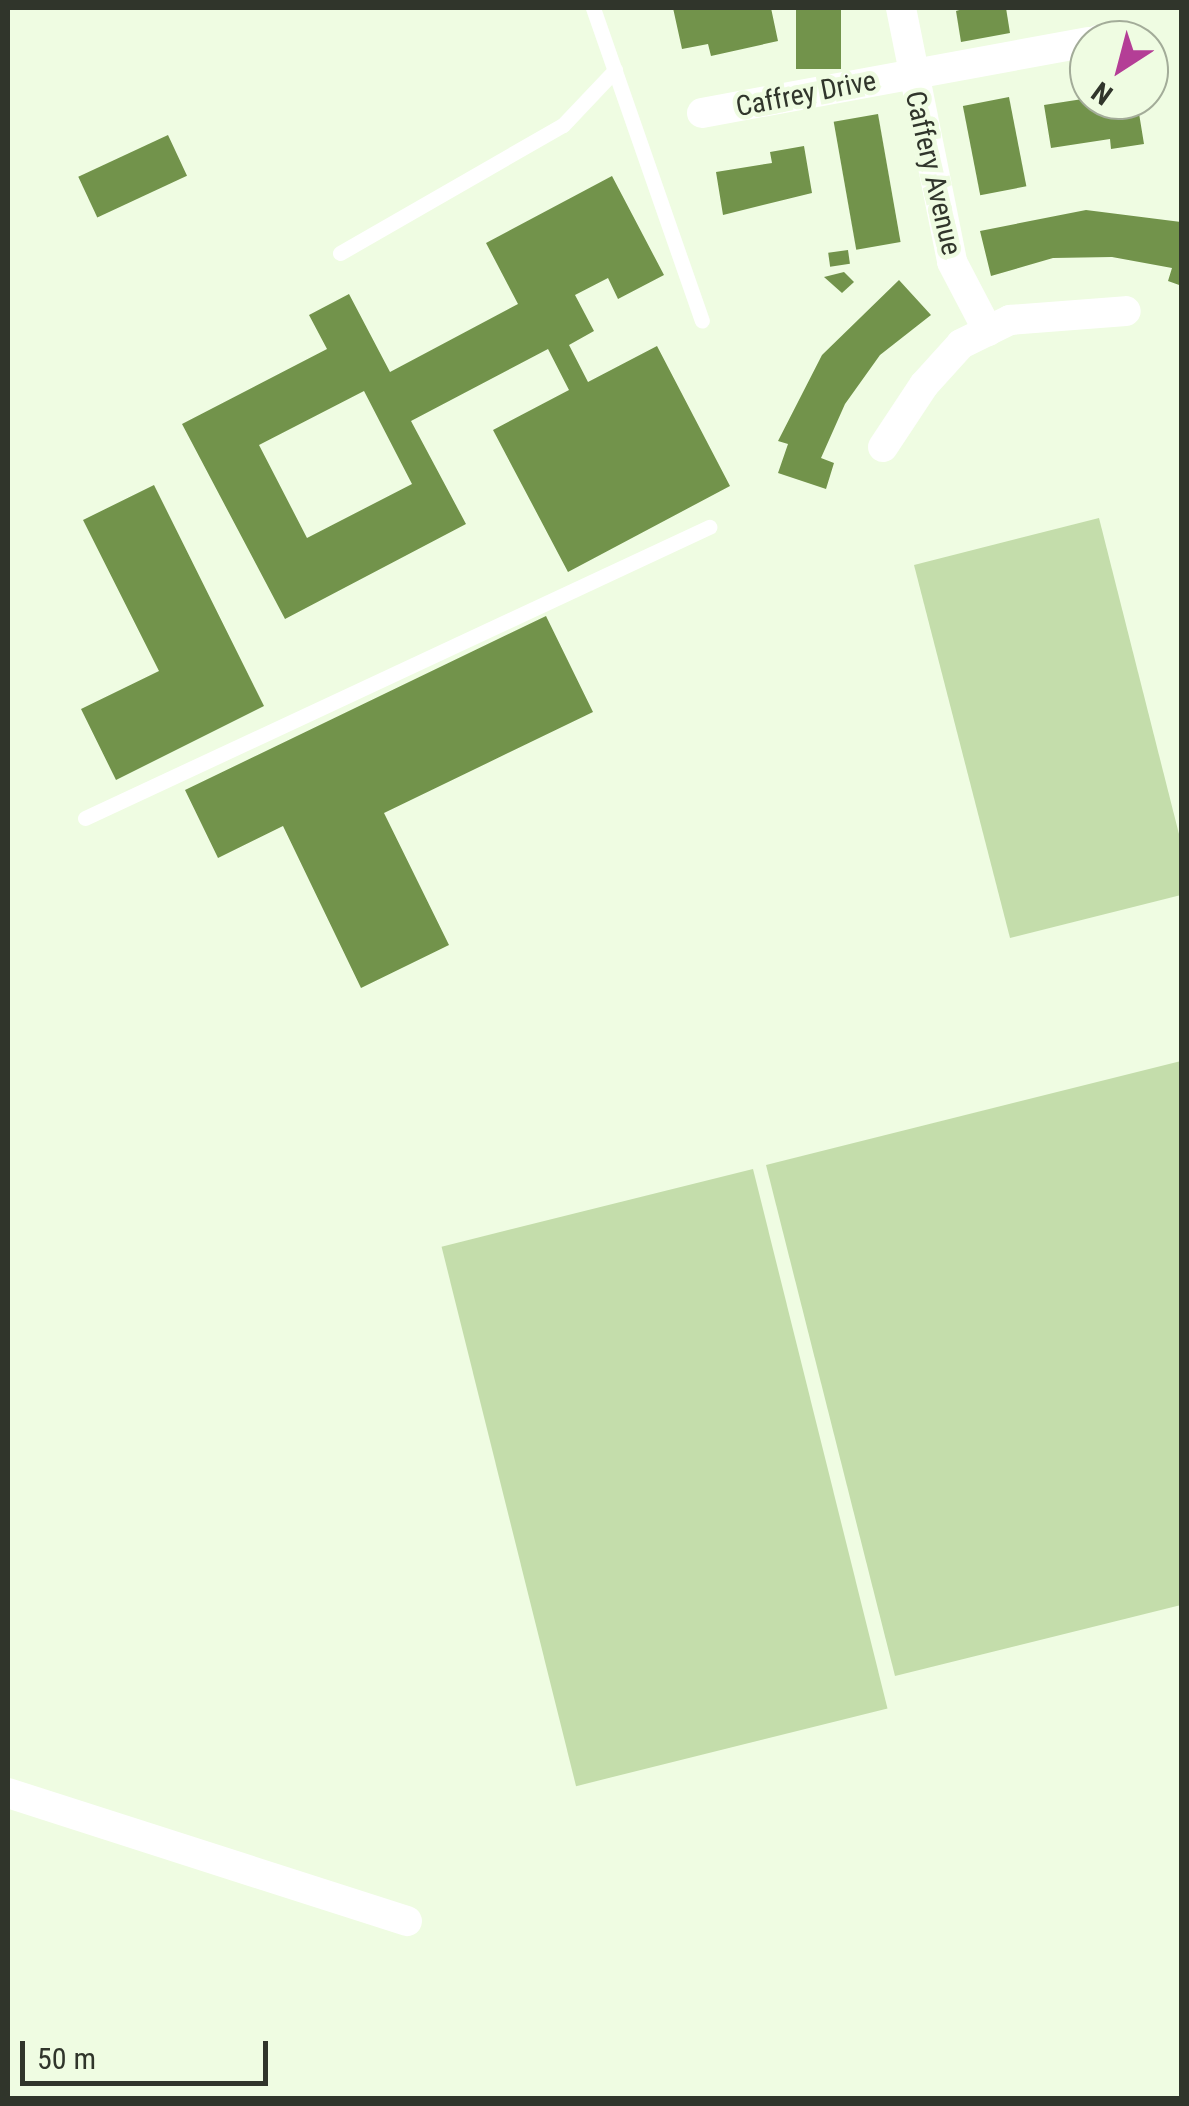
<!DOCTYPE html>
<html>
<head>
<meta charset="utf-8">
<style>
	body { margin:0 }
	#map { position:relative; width:1189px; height:2106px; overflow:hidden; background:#effce2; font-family:"Roboto Condensed",sans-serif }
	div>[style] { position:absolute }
	.green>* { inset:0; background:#c4ddab; transform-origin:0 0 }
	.building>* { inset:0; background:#72934b; transform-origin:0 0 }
	.service>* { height:15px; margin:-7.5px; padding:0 7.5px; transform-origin:7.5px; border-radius:7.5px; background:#fff }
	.minor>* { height:30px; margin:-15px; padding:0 15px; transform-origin:15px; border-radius:15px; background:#fff }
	span { translate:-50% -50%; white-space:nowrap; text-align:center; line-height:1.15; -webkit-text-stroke:9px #effce2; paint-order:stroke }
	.street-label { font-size:28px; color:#30352b }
	.frame { position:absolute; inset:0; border:10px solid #30352b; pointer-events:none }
	.north { position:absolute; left:1069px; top:20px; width:100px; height:100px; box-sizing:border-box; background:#effce2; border:2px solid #a3ac99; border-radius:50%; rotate:216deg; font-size:28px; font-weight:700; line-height:40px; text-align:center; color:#30352b }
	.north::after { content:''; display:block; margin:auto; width:35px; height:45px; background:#b43e96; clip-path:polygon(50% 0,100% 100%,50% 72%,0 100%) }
	.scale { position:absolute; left:20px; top:2041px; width:248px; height:45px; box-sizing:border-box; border:5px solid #30352b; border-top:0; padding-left:12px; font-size:30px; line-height:35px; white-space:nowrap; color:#30352b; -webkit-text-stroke:8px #effce2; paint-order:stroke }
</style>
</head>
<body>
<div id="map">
	<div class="green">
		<div style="clip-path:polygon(1099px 518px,1181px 842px,1181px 895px,1010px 938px,914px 565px)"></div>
		<div style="clip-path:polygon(1181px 1061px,1181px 1605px,895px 1676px,766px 1165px)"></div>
		<div style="left:753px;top:1169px;width:556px;height:321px;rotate:76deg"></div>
	</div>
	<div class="building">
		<div style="clip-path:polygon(673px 8px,771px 8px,778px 41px,711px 56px,708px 44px,682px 49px)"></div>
		<div style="left:796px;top:8px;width:45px;height:61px"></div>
		<div style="clip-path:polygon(966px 8px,1006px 8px,1010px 33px,961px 42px,956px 11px)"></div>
		<div style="left:1009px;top:97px;width:91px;height:47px;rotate:79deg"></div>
		<div style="clip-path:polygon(1089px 98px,1104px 105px,1137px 101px,1144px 144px,1111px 149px,1110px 139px,1051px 148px,1044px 105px)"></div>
		<div style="left:878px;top:114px;width:130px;height:45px;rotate:80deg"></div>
		<div style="left:168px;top:135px;width:45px;height:99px;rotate:65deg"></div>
		<div style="clip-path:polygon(804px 146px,812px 193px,723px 215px,716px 172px,772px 163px,770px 152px)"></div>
		<div style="clip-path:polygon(evenodd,612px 176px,664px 275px,618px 299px,608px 278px,575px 295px,594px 331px,569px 345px,588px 382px,657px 346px,730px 486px,568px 572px,493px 430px,569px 390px,548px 349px,411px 421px,466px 524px,285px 619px,182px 424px,327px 349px,309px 315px,349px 294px,390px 372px,518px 304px,486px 243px,612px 176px,364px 391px,412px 484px,307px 538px,259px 445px,364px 391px)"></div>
		<div style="clip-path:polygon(1086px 210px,1181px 222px,1182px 286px,1168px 281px,1172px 268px,1112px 257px,1053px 258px,991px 276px,980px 231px)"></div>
		<div style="left:848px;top:250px;width:14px;height:20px;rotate:82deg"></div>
		<div style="clip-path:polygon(844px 272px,854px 282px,842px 293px,824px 277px)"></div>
		<div style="clip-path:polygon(899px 280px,931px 315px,880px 355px,845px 404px,821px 458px,834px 463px,826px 489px,778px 473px,788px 444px,778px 441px,822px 355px)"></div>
		<div style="clip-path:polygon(154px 485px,264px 706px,116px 780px,81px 709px,159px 671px,83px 520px)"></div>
		<div style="clip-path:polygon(546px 616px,593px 712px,384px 813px,449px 945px,361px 988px,283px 826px,218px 858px,185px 790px)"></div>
	</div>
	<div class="service">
		<div style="left:593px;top:8px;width:331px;rotate:70.8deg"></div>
		<div style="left:340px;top:253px;width:257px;rotate:-29.9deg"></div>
		<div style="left:563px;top:125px;width:76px;rotate:-46.6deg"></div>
		<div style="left:85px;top:818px;width:689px;rotate:-25deg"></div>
	</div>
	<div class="minor">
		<div style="left:901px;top:8px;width:259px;rotate:78.6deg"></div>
		<div style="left:952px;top:262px;width:78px;rotate:62.4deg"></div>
		<div style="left:1098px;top:40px;width:27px;rotate:-10deg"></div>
		<div style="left:702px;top:113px;width:393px;rotate:-10.4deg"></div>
		<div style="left:883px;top:447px;width:74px;rotate:-56.5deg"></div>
		<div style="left:924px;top:385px;width:55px;rotate:-47.9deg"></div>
		<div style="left:961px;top:344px;width:55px;rotate:-26.1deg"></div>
		<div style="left:1010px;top:320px;width:116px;rotate:-4.4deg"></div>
		<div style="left:8px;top:1793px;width:419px;rotate:17.8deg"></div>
	</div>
	<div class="street-label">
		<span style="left:806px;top:94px;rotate:-11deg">Caffrey Drive</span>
		<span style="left:933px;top:173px;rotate:77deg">Caffery Avenue</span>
	</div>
	<div class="frame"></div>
	<div class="north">N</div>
	<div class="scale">50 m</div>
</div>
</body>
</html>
